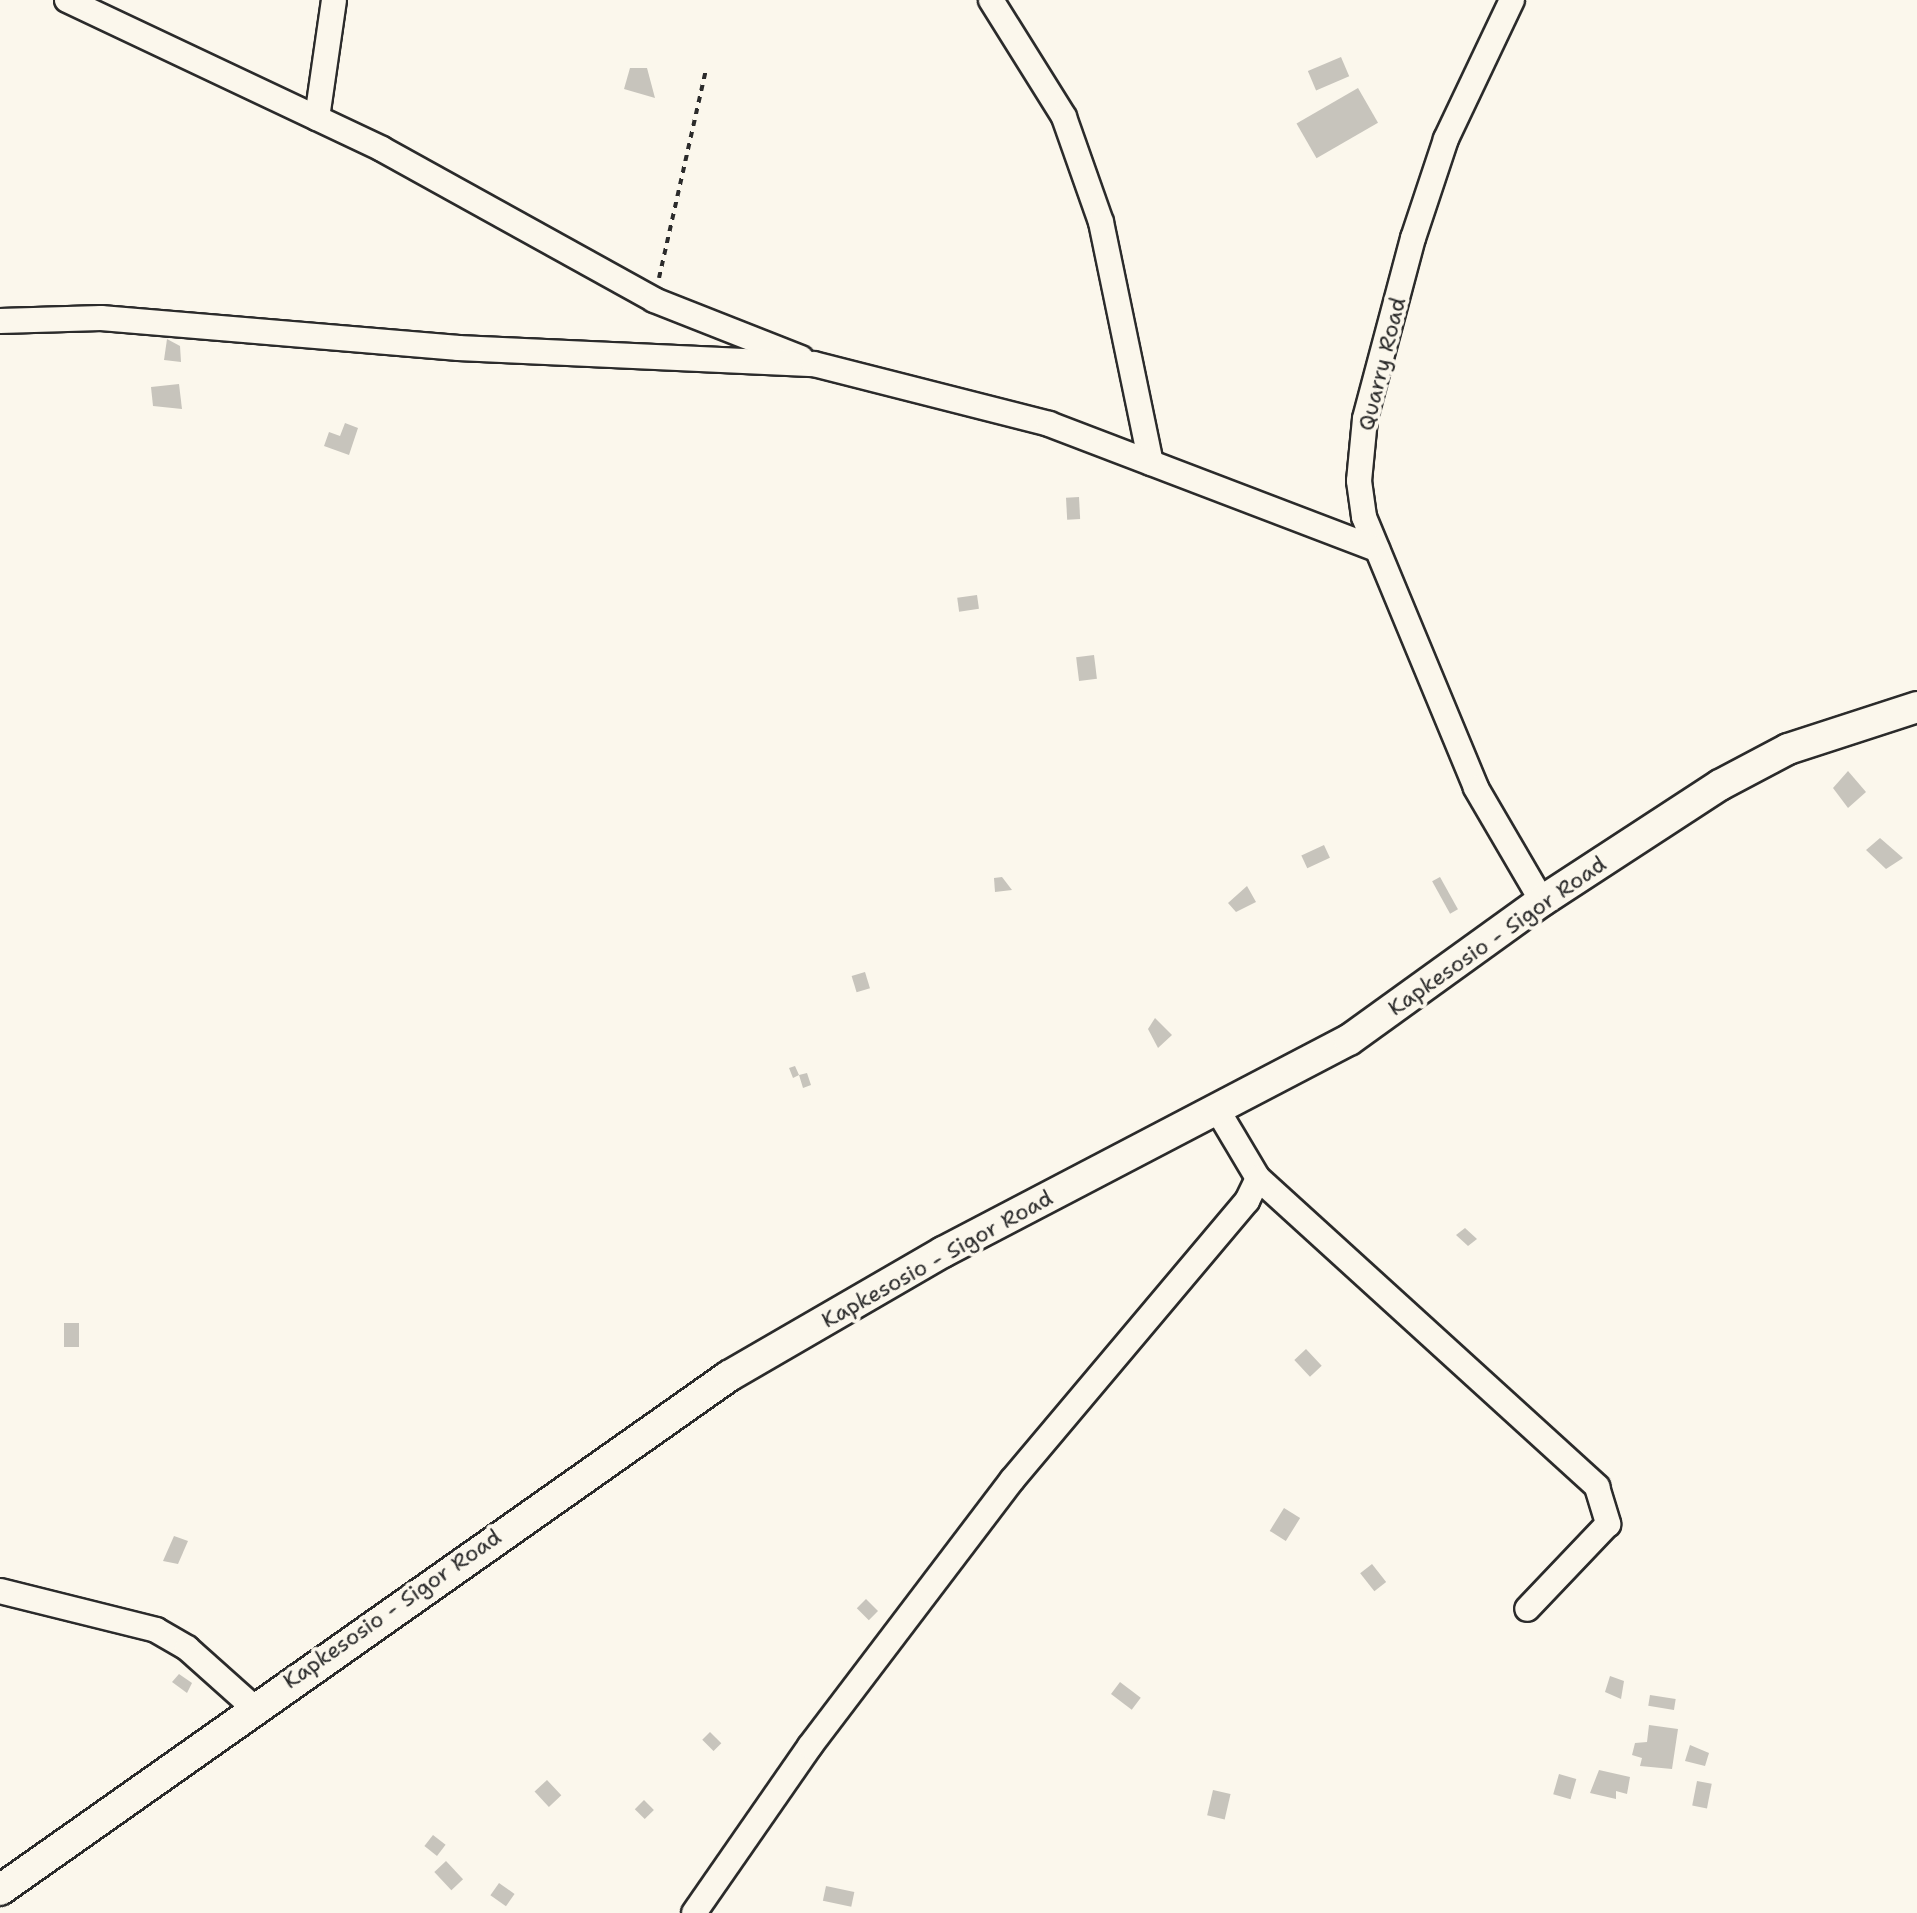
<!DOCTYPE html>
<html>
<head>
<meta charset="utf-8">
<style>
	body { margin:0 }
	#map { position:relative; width:1917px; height:1913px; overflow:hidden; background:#fbf7ec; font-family:"Shantell Sans",sans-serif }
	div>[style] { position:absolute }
	.building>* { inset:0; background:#c7c4bc; transform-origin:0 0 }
	.path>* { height:4px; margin-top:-2px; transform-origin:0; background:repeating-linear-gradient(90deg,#2b2b2b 0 6px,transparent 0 12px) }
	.roads { filter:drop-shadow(2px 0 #2b2b2b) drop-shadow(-2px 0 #2b2b2b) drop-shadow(0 2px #2b2b2b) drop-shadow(0 -2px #2b2b2b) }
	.minor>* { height:24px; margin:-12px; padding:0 12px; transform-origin:12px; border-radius:12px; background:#fbf7ec }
	.major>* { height:30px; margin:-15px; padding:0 15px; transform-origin:15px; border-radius:15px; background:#fbf7ec }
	span { translate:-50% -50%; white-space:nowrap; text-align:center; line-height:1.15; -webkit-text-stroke:8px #fbf7ec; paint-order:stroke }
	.street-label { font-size:22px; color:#2b2b2b }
</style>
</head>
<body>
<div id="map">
	<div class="building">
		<div style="left:1341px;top:57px;width:21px;height:36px;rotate:67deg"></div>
		<div style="clip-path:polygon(630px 68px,647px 68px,655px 98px,624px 89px)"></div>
		<div style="left:1358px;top:88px;width:40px;height:71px;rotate:60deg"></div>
		<div style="clip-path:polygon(167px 339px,180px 346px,181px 362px,164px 360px)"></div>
		<div style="clip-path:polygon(179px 384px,182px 409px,153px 406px,151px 387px)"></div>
		<div style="clip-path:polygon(345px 423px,358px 428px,349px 455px,324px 446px,329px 432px,340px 436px)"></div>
		<div style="left:1079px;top:497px;width:22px;height:13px;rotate:87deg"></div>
		<div style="left:977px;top:595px;width:14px;height:20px;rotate:82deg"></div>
		<div style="left:1094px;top:655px;width:24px;height:18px;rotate:83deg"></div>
		<div style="clip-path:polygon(1848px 771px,1866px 792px,1848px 808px,1833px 788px)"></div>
		<div style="clip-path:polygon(1880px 838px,1903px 858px,1886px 869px,1866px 850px)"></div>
		<div style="left:1324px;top:845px;width:14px;height:25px;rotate:65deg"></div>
		<div style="clip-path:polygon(1002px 877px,1012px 890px,995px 892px,994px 878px)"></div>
		<div style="left:1440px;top:877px;width:37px;height:9px;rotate:61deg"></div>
		<div style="clip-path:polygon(1247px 886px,1256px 902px,1236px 912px,1228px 903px)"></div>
		<div style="left:865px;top:972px;width:17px;height:14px;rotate:73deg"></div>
		<div style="clip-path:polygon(1155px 1018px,1172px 1035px,1158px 1048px,1148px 1029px)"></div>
		<div style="clip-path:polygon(795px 1066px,799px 1075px,807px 1073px,811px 1085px,803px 1088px,799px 1075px,793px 1078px,789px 1068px)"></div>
		<div style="clip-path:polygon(1465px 1228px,1477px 1239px,1468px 1246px,1456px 1235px)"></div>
		<div style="left:64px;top:1323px;width:15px;height:24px"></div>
		<div style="left:1306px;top:1349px;width:23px;height:16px;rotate:47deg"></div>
		<div style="left:1284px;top:1508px;width:19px;height:27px;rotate:32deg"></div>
		<div style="clip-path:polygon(174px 1536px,188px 1541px,178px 1564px,163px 1561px)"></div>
		<div style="left:1372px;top:1564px;width:23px;height:15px;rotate:52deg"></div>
		<div style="left:866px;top:1599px;width:17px;height:13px;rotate:45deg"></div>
		<div style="clip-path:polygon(179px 1674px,192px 1683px,187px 1693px,172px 1682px)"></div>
		<div style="clip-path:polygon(1610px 1676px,1624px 1681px,1621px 1699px,1605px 1692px)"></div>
		<div style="left:1120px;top:1682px;width:26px;height:15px;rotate:37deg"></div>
		<div style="left:1650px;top:1695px;width:26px;height:11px;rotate:9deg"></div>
		<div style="clip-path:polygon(1649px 1725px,1678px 1729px,1672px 1769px,1640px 1766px,1642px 1758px,1632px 1755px,1635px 1743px,1647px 1742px)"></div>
		<div style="left:710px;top:1732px;width:16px;height:11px;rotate:45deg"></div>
		<div style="clip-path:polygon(1690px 1745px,1709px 1753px,1705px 1766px,1685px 1761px)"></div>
		<div style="clip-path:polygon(1599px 1770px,1630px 1777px,1627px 1794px,1616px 1791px,1616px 1799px,1590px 1793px)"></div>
		<div style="left:1559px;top:1774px;width:18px;height:21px;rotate:16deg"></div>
		<div style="left:547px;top:1780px;width:21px;height:17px;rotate:47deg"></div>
		<div style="left:1697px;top:1781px;width:15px;height:25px;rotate:11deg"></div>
		<div style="left:1213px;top:1790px;width:18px;height:26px;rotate:13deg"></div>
		<div style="left:644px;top:1800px;width:14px;height:13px;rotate:45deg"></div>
		<div style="left:433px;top:1835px;width:16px;height:14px;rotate:38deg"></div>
		<div style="left:446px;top:1861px;width:25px;height:16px;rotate:47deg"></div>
		<div style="left:499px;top:1883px;width:19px;height:15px;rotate:35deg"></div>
		<div style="left:826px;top:1886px;width:29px;height:15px;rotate:12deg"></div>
	</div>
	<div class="path">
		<div style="left:659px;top:278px;width:213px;rotate:-77.3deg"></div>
	</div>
	<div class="roads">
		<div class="minor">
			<div style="left:67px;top:0;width:348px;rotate:25.3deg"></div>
			<div style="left:382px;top:149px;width:311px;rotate:29deg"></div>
			<div style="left:654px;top:300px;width:158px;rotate:21.5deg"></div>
			<div style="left:991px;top:0;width:138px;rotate:58deg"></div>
			<div style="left:1064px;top:117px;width:111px;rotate:70.6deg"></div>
			<div style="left:1101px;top:222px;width:246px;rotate:78.3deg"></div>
			<div style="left:1512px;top:0;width:154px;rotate:115.4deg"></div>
			<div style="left:1446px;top:139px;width:104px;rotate:108.4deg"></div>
			<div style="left:1413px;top:238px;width:187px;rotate:104.9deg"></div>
			<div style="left:1365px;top:419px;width:62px;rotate:95.5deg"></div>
			<div style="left:1359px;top:481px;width:36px;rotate:82deg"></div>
			<div style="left:1364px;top:517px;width:293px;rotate:67.5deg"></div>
			<div style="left:1476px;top:788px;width:131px;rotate:59.7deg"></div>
			<div style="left:317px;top:118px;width:119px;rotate:-81.8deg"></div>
			<div style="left:0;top:321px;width:101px;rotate:-1.7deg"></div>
			<div style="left:101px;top:318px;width:359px;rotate:4.8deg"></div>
			<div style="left:459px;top:348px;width:355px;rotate:2.6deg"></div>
			<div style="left:814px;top:364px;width:243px;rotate:14.3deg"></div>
			<div style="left:1049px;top:424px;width:351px;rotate:20.9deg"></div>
			<div style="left:1218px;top:1111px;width:78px;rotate:59.2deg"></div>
			<div style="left:1258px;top:1178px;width:459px;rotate:42.3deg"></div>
			<div style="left:1597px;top:1487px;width:39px;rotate:73deg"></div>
			<div style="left:1608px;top:1524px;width:117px;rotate:133.6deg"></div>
			<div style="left:0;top:1591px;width:161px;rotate:14deg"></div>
			<div style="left:156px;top:1630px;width:36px;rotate:30deg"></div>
			<div style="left:187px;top:1648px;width:89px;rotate:41.8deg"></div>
			<div style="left:694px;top:1913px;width:203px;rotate:-55.2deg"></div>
			<div style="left:810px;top:1746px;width:334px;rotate:-52.8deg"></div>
			<div style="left:1012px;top:1480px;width:365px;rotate:-49.9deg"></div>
			<div style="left:1247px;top:1201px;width:25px;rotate:-64deg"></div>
		</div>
		<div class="major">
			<div style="left:0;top:1890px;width:892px;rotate:-35.19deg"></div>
			<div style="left:729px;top:1376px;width:247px;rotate:-30.1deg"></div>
			<div style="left:943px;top:1252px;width:458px;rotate:-27.6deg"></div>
			<div style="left:1349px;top:1040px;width:238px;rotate:-35.8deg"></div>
			<div style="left:1542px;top:901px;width:212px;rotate:-33.1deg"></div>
			<div style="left:1720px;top:785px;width:77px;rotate:-27.9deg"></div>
			<div style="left:1788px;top:749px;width:136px;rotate:-18deg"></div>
		</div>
	</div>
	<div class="street-label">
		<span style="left:1382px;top:364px;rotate:-76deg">Quarry Road</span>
		<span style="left:1497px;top:936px;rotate:-35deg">Kapkesosio - Sigor Road</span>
		<span style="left:937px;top:1259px;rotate:-29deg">Kapkesosio - Sigor Road</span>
		<span style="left:392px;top:1609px;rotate:-35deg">Kapkesosio - Sigor Road</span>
	</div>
</div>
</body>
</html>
